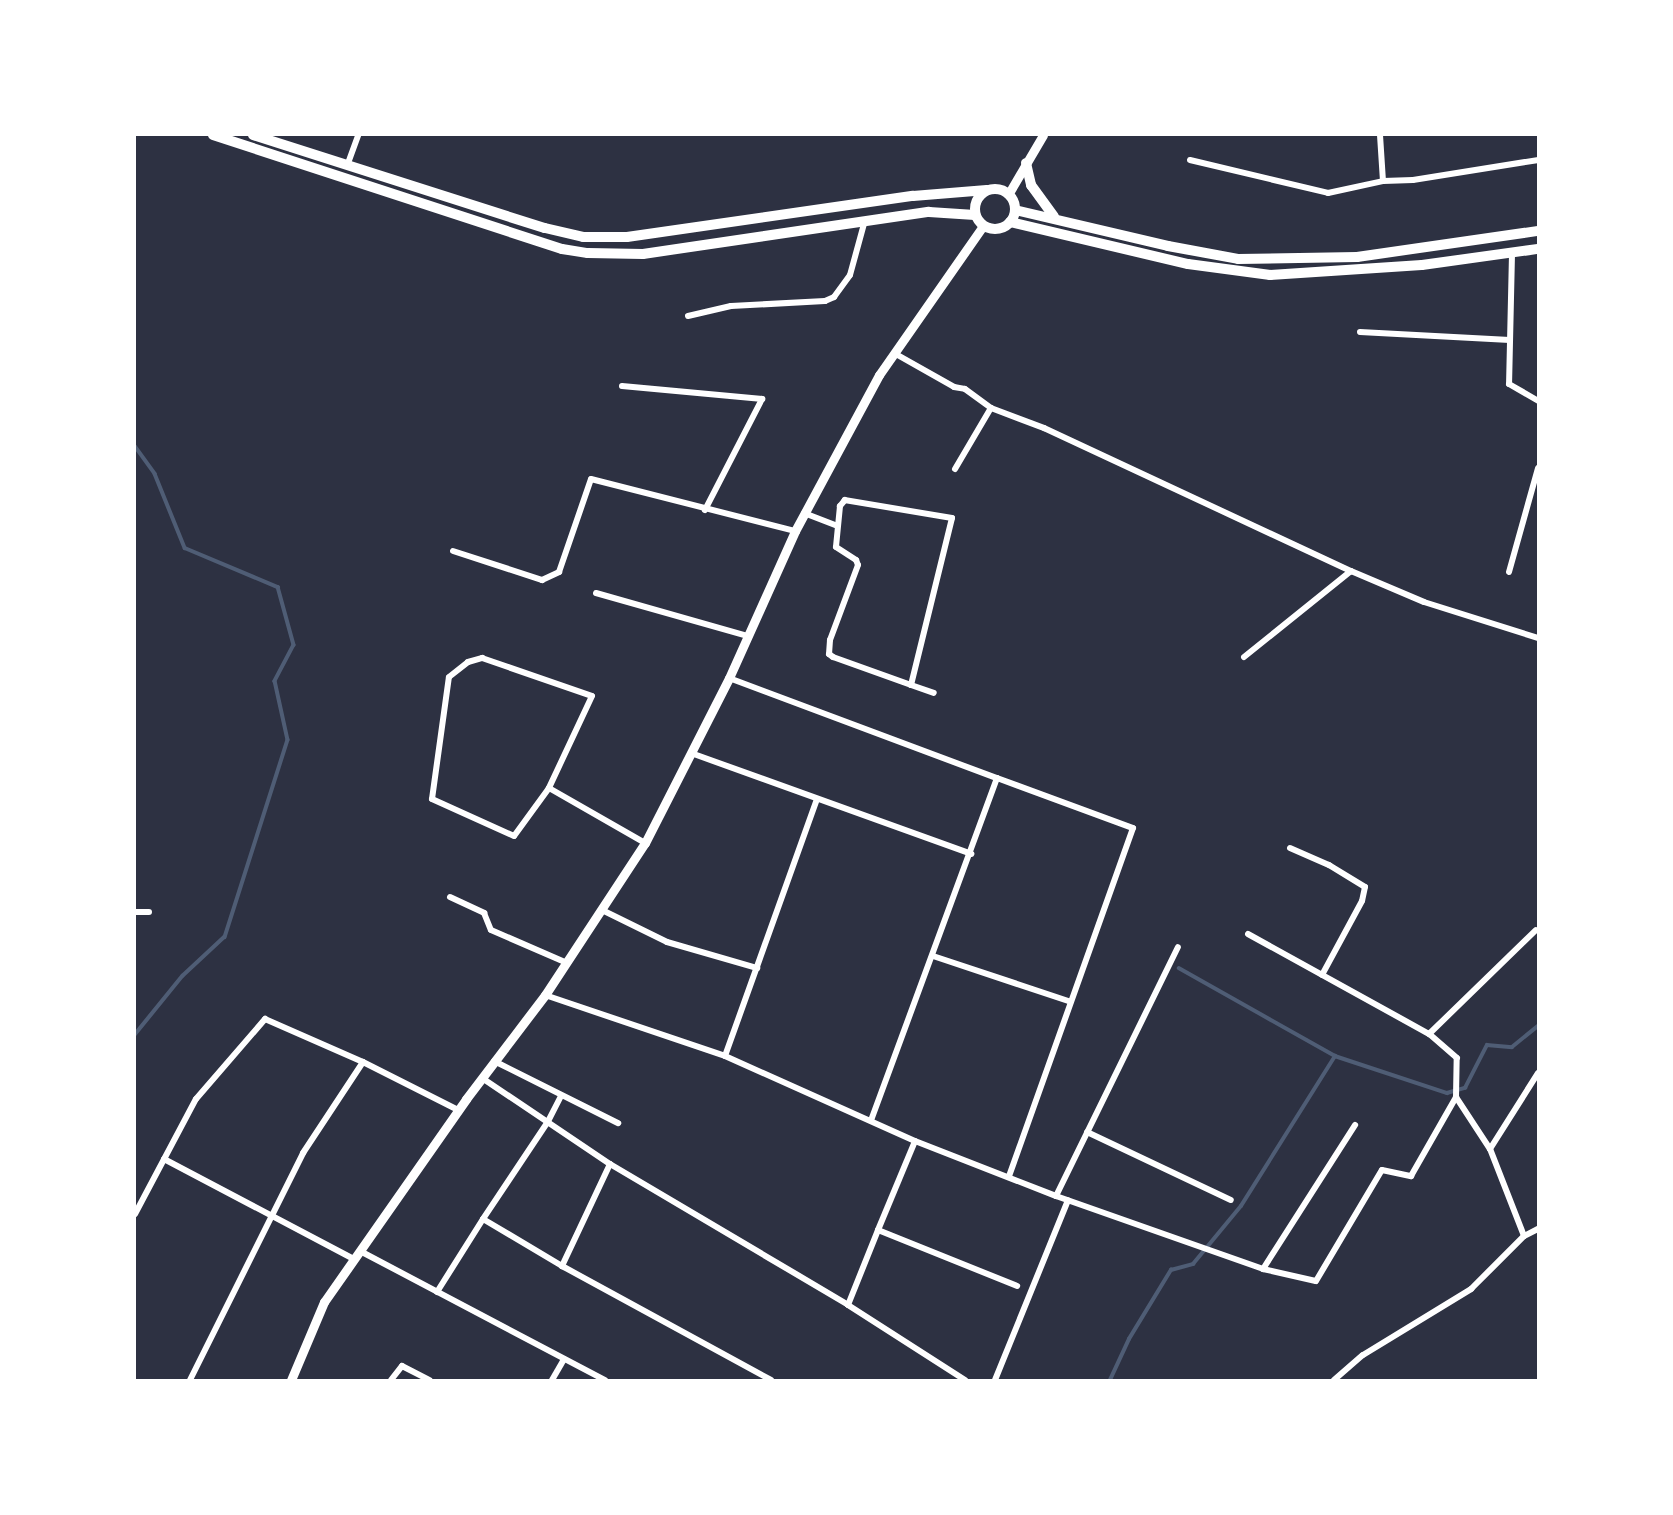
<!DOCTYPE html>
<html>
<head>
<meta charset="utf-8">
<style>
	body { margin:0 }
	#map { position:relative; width:1673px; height:1515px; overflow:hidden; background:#2d3142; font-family:Barlow,sans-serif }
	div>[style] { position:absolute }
	.stream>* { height:3.5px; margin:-1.75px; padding:0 1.75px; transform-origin:1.75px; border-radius:1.75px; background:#4f5d75 }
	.minor>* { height:6px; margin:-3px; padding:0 3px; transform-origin:3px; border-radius:3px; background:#fff }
	.secondary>* { height:9px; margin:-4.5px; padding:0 4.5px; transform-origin:4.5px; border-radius:4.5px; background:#fff }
	.primary>* { height:10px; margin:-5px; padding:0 5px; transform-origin:5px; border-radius:5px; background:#fff }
	.primary>.ring { margin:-5px; padding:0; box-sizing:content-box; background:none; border:10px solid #fff; border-radius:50% }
	span { translate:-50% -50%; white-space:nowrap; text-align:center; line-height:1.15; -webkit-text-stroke:7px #fff; paint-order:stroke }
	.frame { position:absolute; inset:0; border:136px solid #fff; pointer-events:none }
</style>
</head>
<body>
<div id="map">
	<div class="stream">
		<div style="left:135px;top:446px;width:34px;rotate:54deg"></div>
		<div style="left:155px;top:474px;width:80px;rotate:67.9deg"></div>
		<div style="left:185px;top:548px;width:101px;rotate:22.8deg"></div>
		<div style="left:278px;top:587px;width:60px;rotate:74.6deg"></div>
		<div style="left:294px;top:645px;width:41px;rotate:117.8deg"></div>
		<div style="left:275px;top:681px;width:60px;rotate:77.6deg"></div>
		<div style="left:288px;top:740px;width:207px;rotate:107.7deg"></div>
		<div style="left:225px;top:937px;width:57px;rotate:137.1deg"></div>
		<div style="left:183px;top:976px;width:76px;rotate:129.1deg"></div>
		<div style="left:1179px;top:968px;width:179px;rotate:29.4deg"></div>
		<div style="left:1335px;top:1056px;width:118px;rotate:18.3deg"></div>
		<div style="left:1447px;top:1093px;width:19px;rotate:-16deg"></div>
		<div style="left:1465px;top:1088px;width:48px;rotate:-62.9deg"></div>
		<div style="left:1487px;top:1045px;width:25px;rotate:5deg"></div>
		<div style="left:1512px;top:1047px;width:33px;rotate:-39deg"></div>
		<div style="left:1110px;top:1380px;width:45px;rotate:-65.1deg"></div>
		<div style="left:1129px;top:1339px;width:81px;rotate:-58.7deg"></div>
		<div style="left:1171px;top:1270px;width:23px;rotate:-15deg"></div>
		<div style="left:1193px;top:1264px;width:75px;rotate:-50.4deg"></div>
		<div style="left:1241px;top:1206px;width:177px;rotate:-57.9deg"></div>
	</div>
	<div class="minor">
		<div style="left:1380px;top:135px;width:46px;rotate:86.3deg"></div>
		<div style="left:1383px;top:181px;width:30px;rotate:-2deg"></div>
		<div style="left:1413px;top:180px;width:127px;rotate:-9.1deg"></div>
		<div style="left:1190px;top:160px;width:142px;rotate:13.4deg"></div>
		<div style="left:1328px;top:193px;width:56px;rotate:-12.3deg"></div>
		<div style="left:347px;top:166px;width:33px;rotate:-70deg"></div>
		<div style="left:1512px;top:254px;width:130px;rotate:91.3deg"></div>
		<div style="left:1509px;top:384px;width:34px;rotate:30deg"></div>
		<div style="left:688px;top:316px;width:44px;rotate:-13.1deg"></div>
		<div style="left:731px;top:306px;width:94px;rotate:-3deg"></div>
		<div style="left:825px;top:301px;width:10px;rotate:-24deg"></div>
		<div style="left:834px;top:297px;width:27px;rotate:-54deg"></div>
		<div style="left:850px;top:275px;width:57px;rotate:-74.7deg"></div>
		<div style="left:1360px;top:332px;width:150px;rotate:3.1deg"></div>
		<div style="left:894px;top:353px;width:69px;rotate:29.5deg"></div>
		<div style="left:954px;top:387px;width:11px;rotate:10deg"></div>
		<div style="left:965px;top:389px;width:32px;rotate:36deg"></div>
		<div style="left:991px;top:408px;width:57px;rotate:20.7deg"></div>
		<div style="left:1044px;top:428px;width:339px;rotate:25deg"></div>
		<div style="left:1351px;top:571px;width:79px;rotate:23deg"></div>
		<div style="left:1424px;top:602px;width:120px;rotate:17.5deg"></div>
		<div style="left:622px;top:386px;width:141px;rotate:5.3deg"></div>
		<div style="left:762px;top:399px;width:125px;rotate:117.2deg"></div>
		<div style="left:955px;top:469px;width:71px;rotate:-59.5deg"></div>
		<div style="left:804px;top:513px;width:34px;rotate:21deg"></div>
		<div style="left:453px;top:551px;width:94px;rotate:18deg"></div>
		<div style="left:542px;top:580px;width:19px;rotate:-25deg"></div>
		<div style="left:559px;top:572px;width:98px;rotate:-71deg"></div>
		<div style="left:591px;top:479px;width:211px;rotate:14.3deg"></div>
		<div style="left:1509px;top:572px;width:108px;rotate:-74.4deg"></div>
		<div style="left:596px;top:593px;width:158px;rotate:15.8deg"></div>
		<div style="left:1244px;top:657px;width:137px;rotate:-38.8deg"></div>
		<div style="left:482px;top:658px;width:116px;rotate:19.1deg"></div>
		<div style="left:592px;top:696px;width:102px;rotate:115.1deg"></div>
		<div style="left:549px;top:788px;width:59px;rotate:126.1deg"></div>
		<div style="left:514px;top:836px;width:90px;rotate:-155.7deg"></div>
		<div style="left:432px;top:799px;width:123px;rotate:-82.1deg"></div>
		<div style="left:449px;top:677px;width:24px;rotate:-38deg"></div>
		<div style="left:468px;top:662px;width:15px;rotate:-16deg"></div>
		<div style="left:729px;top:678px;width:286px;rotate:20.5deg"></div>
		<div style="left:997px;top:778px;width:365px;rotate:110.2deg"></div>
		<div style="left:911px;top:685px;width:172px;rotate:-76.2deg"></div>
		<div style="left:952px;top:518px;width:109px;rotate:-170.5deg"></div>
		<div style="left:845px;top:500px;width:8px;rotate:130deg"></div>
		<div style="left:840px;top:506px;width:41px;rotate:95.6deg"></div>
		<div style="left:836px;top:547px;width:24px;rotate:33deg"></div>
		<div style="left:856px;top:560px;width:5px;rotate:68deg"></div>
		<div style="left:858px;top:565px;width:80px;rotate:110.5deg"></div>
		<div style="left:830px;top:640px;width:14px;rotate:94deg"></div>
		<div style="left:829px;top:654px;width:5px;rotate:37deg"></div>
		<div style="left:833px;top:657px;width:83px;rotate:19.7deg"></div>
		<div style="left:911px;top:685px;width:24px;rotate:19deg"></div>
		<div style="left:691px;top:753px;width:298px;rotate:19.8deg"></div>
		<div style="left:997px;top:778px;width:145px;rotate:20.2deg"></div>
		<div style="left:1133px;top:828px;width:370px;rotate:109.6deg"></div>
		<div style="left:549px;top:788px;width:111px;rotate:29.8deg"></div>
		<div style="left:817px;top:799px;width:273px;rotate:109.7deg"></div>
		<div style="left:725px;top:1056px;width:208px;rotate:24.1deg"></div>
		<div style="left:1290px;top:848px;width:43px;rotate:23.6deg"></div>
		<div style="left:1329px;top:865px;width:42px;rotate:31.4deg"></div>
		<div style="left:1365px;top:887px;width:14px;rotate:102deg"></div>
		<div style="left:1362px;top:901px;width:84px;rotate:118.4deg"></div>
		<div style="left:450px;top:897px;width:38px;rotate:25deg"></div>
		<div style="left:484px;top:913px;width:18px;rotate:68deg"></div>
		<div style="left:491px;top:930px;width:83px;rotate:23.5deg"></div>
		<div style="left:602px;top:910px;width:72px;rotate:26.2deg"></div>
		<div style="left:667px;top:942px;width:94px;rotate:16.1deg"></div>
		<div style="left:135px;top:912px;width:14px"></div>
		<div style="left:1248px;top:934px;width:207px;rotate:28.9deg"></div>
		<div style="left:933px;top:956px;width:145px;rotate:18.4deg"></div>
		<div style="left:545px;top:995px;width:190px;rotate:18.7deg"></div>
		<div style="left:494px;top:1061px;width:139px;rotate:26.6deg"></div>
		<div style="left:482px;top:1078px;width:154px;rotate:33.9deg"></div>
		<div style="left:610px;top:1164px;width:277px;rotate:30.6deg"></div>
		<div style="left:848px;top:1305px;width:139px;rotate:32.7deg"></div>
		<div style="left:561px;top:1096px;width:30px;rotate:117deg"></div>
		<div style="left:547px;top:1123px;width:115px;rotate:123.7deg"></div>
		<div style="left:483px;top:1219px;width:92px;rotate:30.7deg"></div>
		<div style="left:1087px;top:1132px;width:159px;rotate:25.3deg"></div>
		<div style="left:1490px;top:1149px;width:90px;rotate:-57.7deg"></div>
		<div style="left:164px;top:1159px;width:215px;rotate:27.8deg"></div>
		<div style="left:610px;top:1164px;width:113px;rotate:115.2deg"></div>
		<div style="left:562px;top:1266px;width:238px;rotate:28.6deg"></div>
		<div style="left:1056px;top:1196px;width:219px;rotate:19.4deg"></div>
		<div style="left:1263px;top:1269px;width:54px;rotate:12.8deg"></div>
		<div style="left:1316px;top:1281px;width:129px;rotate:-59.3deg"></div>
		<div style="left:1382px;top:1170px;width:30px;rotate:12deg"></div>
		<div style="left:1411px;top:1176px;width:91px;rotate:-60.3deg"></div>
		<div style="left:135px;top:1214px;width:130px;rotate:-62.1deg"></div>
		<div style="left:196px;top:1099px;width:106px;rotate:-49.2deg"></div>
		<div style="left:265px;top:1019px;width:107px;rotate:23.7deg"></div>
		<div style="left:363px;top:1062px;width:106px;rotate:26.8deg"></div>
		<div style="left:878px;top:1230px;width:96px;rotate:-67.4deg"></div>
		<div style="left:915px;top:1141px;width:151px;rotate:21.3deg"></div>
		<div style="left:1056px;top:1196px;width:277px;rotate:-63.9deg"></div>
		<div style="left:1524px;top:1236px;width:93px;rotate:-111.3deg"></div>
		<div style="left:1490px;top:1149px;width:62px;rotate:-123.2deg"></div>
		<div style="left:1456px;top:1097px;width:39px;rotate:-89deg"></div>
		<div style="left:1457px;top:1058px;width:37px;rotate:-139deg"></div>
		<div style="left:1429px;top:1034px;width:149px;rotate:-44.2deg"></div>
		<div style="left:360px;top:1251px;width:277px;rotate:27.8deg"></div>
		<div style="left:1263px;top:1269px;width:171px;rotate:-57.4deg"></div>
		<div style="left:437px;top:1292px;width:86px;rotate:-57.8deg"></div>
		<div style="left:848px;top:1305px;width:81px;rotate:-68.2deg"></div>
		<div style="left:878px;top:1230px;width:150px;rotate:21.9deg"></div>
		<div style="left:190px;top:1380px;width:254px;rotate:-63.5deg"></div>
		<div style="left:303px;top:1153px;width:109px;rotate:-56.6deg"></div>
		<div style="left:391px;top:1380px;width:18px;rotate:-52deg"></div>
		<div style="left:402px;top:1366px;width:31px;rotate:27deg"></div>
		<div style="left:552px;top:1380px;width:24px;rotate:-60deg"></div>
		<div style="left:995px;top:1380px;width:194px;rotate:-67.9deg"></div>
		<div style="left:1334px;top:1380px;width:38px;rotate:-41deg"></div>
		<div style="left:1363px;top:1355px;width:127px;rotate:-31.4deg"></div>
		<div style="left:1471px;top:1289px;width:75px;rotate:-45deg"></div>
		<div style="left:1524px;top:1236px;width:16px;rotate:-27deg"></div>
	</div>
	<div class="secondary">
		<div style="left:1009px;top:193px;width:67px;rotate:-59.6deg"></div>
		<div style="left:291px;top:1380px;width:85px;rotate:-67.1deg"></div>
		<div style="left:324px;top:1302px;width:248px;rotate:-55deg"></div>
		<div style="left:466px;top:1099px;width:131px;rotate:-52.8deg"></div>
		<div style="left:545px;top:995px;width:182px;rotate:-56.7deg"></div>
		<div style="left:645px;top:843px;width:185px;rotate:-63deg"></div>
		<div style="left:729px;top:678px;width:161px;rotate:-65.8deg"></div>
		<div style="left:795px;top:531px;width:177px;rotate:-61.7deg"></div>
		<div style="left:879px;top:375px;width:182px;rotate:-55.1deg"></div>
	</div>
	<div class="primary">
		<div style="left:213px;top:135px;width:367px;rotate:18.1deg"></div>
		<div style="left:562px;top:249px;width:26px;rotate:9deg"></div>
		<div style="left:588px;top:253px;width:55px;rotate:1deg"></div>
		<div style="left:643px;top:254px;width:289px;rotate:-8.4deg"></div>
		<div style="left:929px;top:212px;width:46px;rotate:3.7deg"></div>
		<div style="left:253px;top:135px;width:306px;rotate:17.7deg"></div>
		<div style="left:545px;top:228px;width:39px;rotate:13deg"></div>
		<div style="left:583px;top:237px;width:44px"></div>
		<div style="left:627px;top:237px;width:289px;rotate:-8.2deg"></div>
		<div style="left:913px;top:196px;width:74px;rotate:-4.6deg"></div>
		<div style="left:1026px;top:163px;width:23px;rotate:77deg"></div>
		<div style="left:1031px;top:185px;width:39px;rotate:54deg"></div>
		<div class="ring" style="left:975px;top:189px;width:30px;height:30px"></div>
		<div style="left:1015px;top:210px;width:157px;rotate:13.2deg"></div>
		<div style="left:1168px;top:246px;width:71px;rotate:10.5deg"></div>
		<div style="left:1238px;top:259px;width:119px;rotate:-1deg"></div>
		<div style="left:1357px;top:257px;width:183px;rotate:-8.2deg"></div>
		<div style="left:1010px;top:222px;width:183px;rotate:13.3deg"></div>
		<div style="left:1188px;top:264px;width:83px;rotate:7.6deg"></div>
		<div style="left:1270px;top:275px;width:152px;rotate:-3.8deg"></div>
		<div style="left:1422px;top:265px;width:117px;rotate:-7.9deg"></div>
	</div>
	<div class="frame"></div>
</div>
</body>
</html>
